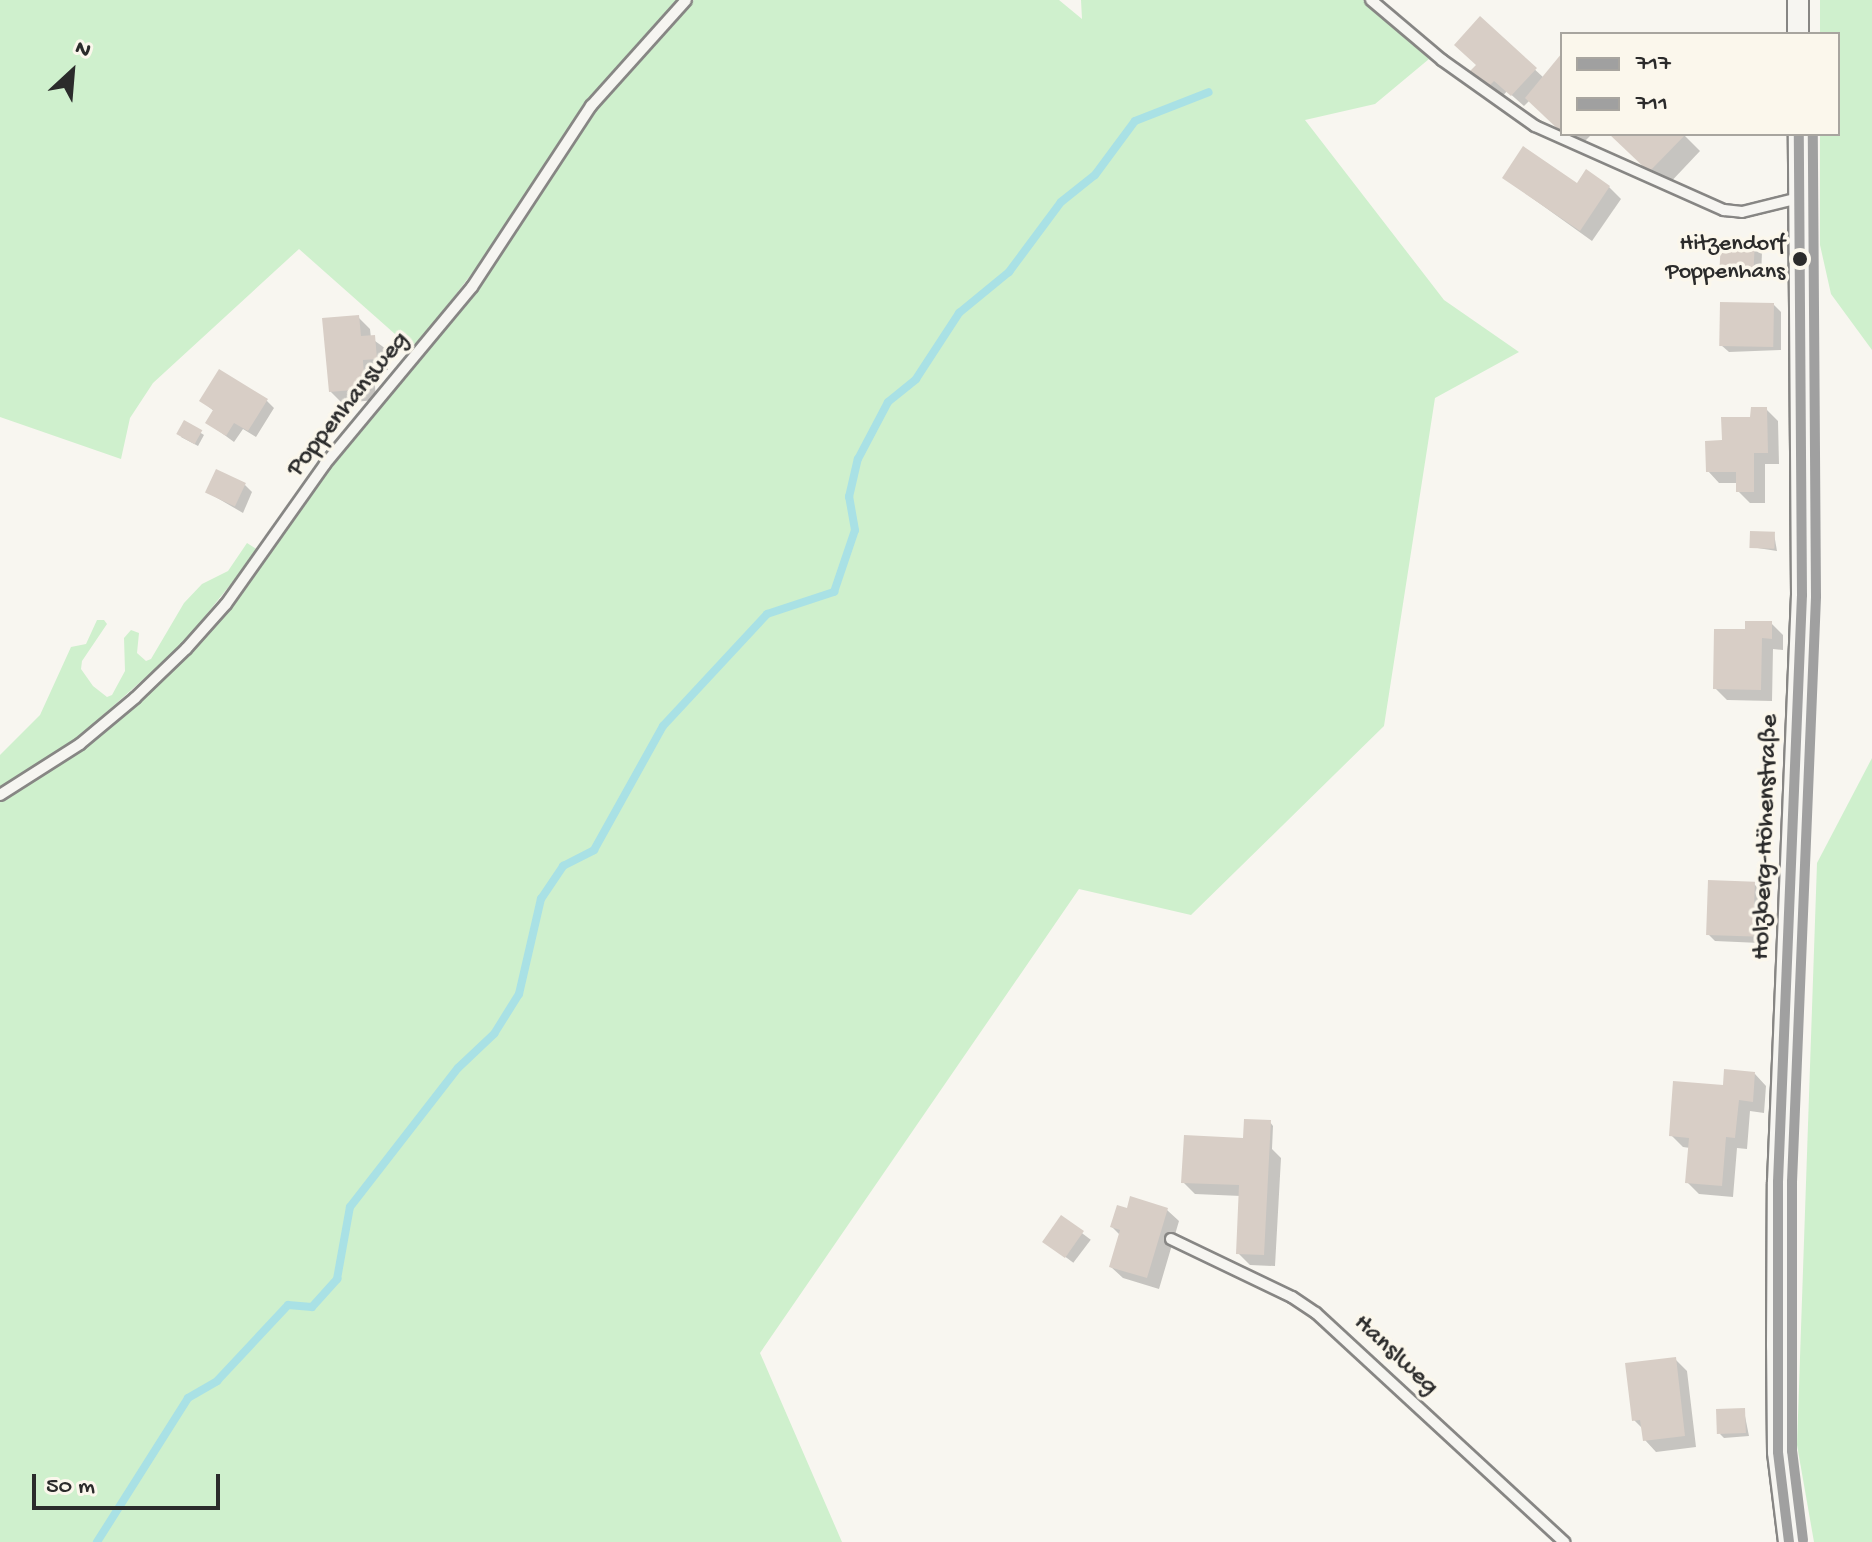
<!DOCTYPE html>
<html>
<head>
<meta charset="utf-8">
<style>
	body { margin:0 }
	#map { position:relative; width:1872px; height:1542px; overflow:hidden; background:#f8f6f0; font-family:"Gochi Hand",sans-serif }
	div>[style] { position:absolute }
	.green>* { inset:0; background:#cff0cd }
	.shadow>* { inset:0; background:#0003; transform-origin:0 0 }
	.stream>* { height:8px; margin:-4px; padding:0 4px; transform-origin:4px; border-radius:4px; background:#a9e1e5 }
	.building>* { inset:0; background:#d8cec6; transform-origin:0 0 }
	.roads { filter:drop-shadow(2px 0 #878684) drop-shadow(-2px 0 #878684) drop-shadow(0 2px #878684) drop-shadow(0 -2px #878684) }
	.service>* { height:10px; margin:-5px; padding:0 5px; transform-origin:5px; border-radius:5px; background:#f6f5f1 }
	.minor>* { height:20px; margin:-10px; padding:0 10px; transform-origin:10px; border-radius:10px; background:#f6f5f1 }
	.bus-1>* { height:10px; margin:-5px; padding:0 5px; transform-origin:5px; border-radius:5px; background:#a0a0a0 }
	.bus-2>* { height:10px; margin:-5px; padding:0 5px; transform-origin:5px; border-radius:5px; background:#a0a0a0 }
	.dots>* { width:22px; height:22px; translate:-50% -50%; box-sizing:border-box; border:4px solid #fbf7ec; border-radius:50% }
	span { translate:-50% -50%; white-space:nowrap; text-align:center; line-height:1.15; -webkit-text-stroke:7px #fbf7ec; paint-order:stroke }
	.bus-label { font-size:24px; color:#2b2b2b }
	.right { translate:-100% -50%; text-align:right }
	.street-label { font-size:26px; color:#2b2b2b }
	.legend { position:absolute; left:1560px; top:32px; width:280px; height:104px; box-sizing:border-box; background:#fbf7ec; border:2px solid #a8a59f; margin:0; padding:10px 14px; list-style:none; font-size:24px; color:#2b2b2b }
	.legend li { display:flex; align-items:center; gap:16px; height:40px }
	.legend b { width:40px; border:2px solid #a8a59f }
	.north { position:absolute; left:32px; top:32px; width:80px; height:80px; -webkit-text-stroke:6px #fbf7ec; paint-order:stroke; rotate:26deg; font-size:22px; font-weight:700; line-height:32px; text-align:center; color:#2b2b2b }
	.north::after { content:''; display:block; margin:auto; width:28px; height:36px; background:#2b2b2b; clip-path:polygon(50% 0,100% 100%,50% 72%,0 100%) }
	.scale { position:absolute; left:32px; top:1474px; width:188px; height:36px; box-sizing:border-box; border:4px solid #2b2b2b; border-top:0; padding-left:10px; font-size:24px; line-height:28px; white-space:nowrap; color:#2b2b2b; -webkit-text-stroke:6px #fbf7ec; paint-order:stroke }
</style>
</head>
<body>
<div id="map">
	<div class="green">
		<div style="clip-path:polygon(0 0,678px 0,586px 102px,496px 242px,413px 350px,299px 249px,153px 383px,130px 418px,121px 459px,0 417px)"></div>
		<div style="clip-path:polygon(694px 0,1059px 0,1082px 19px,1081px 0,1363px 0,1429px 59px,1375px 104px,1305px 120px,1444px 300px,1519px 352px,1435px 398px,1384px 726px,1191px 915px,1079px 889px,760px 1353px,842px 1542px,0 1542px,0 801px,83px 747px,190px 653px,255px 574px,329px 467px,476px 290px,595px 109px,659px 34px)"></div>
		<div style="clip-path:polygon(1820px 0,1872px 0,1872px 350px,1831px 294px,1820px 245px,1820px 134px,1838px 134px,1838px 34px,1820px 34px)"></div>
		<div style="clip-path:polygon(247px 543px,258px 550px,182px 645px,76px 739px,0 788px,0 755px,40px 715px,71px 647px,86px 644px,97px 620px,104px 620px,107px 624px,82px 661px,81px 669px,93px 686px,107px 697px,112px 695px,125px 671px,124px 638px,131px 630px,139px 633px,137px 653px,146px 661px,151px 659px,184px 603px,202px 584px,228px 571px)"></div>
		<div style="clip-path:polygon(1872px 758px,1872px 1542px,1814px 1542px,1797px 1445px,1817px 863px)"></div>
	</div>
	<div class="shadow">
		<div style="clip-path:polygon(1480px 19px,1544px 78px,1562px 57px,1562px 131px,1530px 100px,1524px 106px,1507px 91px,1501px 98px,1485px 83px,1479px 65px)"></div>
		<div style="clip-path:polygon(1565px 134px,1592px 134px,1579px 147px)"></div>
		<div style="clip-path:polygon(1611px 134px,1683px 134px,1700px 151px,1666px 187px)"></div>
		<div style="clip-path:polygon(1504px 178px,1609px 187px,1621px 199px,1592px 241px)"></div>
		<div style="clip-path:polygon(1755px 244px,1762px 251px,1761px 279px,1729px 278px,1722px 270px)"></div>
		<div style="clip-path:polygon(1774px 305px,1781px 312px,1781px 350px,1729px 352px,1721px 345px)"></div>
		<div style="clip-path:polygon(358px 317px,370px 329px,371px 338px,386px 349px,388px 370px,374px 371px,376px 400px,342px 403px,330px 391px)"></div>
		<div style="clip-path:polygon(202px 401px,267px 401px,274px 408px,256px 437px,243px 429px,234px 442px,208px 423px,215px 412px)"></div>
		<div style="clip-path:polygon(1766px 409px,1778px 421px,1779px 464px,1765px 464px,1765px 503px,1750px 503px,1738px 491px,1738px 483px,1719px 483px,1708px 471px,1724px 442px)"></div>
		<div style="clip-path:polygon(185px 423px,204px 435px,198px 446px,181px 437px)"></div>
		<div style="clip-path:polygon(245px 485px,252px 492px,243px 513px,207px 492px)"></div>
		<div style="clip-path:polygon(1774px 534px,1777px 551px,1751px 547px)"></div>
		<div style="clip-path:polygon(1771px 623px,1783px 635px,1783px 650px,1773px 649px,1772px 701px,1727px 700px,1715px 688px,1747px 631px)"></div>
		<div style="clip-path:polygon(1754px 884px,1762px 892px,1760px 943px,1715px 941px,1708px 934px)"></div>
		<div style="clip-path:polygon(1755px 1074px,1766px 1086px,1764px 1113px,1750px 1111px,1747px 1149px,1737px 1148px,1733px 1197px,1699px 1194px,1687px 1182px,1690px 1148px,1683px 1147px,1671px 1135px,1725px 1087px)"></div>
		<div style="clip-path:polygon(1270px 1122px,1273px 1126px,1272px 1149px,1281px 1158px,1275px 1266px,1250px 1265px,1238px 1253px,1241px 1196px,1195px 1194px,1183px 1182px)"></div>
		<div style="clip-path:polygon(1128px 1210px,1167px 1210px,1179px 1221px,1159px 1289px,1123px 1278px,1111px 1267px,1120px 1235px,1112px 1227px)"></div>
		<div style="left:1062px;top:1218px;width:36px;height:29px;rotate:37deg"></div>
		<div style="clip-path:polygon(1675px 1359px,1687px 1371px,1696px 1447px,1656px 1452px,1645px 1440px,1643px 1429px,1634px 1420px)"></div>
		<div style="clip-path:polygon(1744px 1411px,1749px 1436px,1724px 1438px,1720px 1434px)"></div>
	</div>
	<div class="stream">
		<div style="left:97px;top:1542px;width:170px;rotate:-57.7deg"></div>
		<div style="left:188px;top:1398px;width:34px;rotate:-30deg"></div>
		<div style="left:217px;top:1381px;width:104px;rotate:-46.9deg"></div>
		<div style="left:288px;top:1305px;width:24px;rotate:5deg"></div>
		<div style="left:312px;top:1307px;width:38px;rotate:-48deg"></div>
		<div style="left:337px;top:1279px;width:73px;rotate:-79.8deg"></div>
		<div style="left:350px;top:1207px;width:176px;rotate:-52.2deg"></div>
		<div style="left:458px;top:1068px;width:50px;rotate:-43.4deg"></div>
		<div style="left:494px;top:1034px;width:47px;rotate:-58deg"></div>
		<div style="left:519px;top:994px;width:98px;rotate:-77deg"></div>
		<div style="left:541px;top:899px;width:40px;rotate:-56deg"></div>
		<div style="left:563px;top:866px;width:35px;rotate:-27deg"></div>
		<div style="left:594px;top:850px;width:142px;rotate:-60.9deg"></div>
		<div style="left:663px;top:726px;width:153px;rotate:-47.1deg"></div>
		<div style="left:767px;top:614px;width:71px;rotate:-18.2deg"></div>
		<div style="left:834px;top:592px;width:65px;rotate:-71.3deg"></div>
		<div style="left:855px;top:530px;width:34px;rotate:-100deg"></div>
		<div style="left:849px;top:497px;width:39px;rotate:-77deg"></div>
		<div style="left:858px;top:459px;width:64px;rotate:-62.2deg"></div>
		<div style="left:888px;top:402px;width:36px;rotate:-39deg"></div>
		<div style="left:916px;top:379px;width:79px;rotate:-56.9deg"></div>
		<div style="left:959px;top:313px;width:65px;rotate:-39.4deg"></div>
		<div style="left:1009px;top:272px;width:87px;rotate:-53.4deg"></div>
		<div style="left:1061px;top:202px;width:43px;rotate:-38.5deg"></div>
		<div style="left:1095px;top:175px;width:67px;rotate:-53.5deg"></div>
		<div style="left:1135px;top:121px;width:79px;rotate:-21.4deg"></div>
	</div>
	<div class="building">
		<div style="clip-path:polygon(1480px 16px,1537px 68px,1511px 96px,1494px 81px,1488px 87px,1470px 71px,1476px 65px,1454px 45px)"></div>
		<div style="clip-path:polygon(1562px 53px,1562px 133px,1525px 98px)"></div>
		<div style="clip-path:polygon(1609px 134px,1686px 134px,1649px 172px)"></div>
		<div style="clip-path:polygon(1523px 146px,1577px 183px,1586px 169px,1610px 186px,1580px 231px,1502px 178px)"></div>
		<div style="left:1721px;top:240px;width:34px;height:31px;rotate:3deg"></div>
		<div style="left:1720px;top:302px;width:54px;height:44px;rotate:1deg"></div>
		<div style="clip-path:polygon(359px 315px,361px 336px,375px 335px,377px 359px,363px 360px,365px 389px,329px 392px,322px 318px)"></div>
		<div style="clip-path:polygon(219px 369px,268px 399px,248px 431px,234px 423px,226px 436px,205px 423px,213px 410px,199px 401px)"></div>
		<div style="clip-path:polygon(1751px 407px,1767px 407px,1768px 453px,1754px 453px,1754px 492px,1736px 492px,1736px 472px,1706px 472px,1705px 441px,1722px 440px,1721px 417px,1750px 417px)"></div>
		<div style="left:184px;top:420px;width:21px;height:16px;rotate:29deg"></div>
		<div style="left:216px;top:469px;width:33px;height:26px;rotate:25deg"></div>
		<div style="left:1750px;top:531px;width:25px;height:17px;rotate:2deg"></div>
		<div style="clip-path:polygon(1745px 621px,1772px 621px,1772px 639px,1762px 638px,1761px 690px,1713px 689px,1714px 629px,1745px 629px)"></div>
		<div style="left:1708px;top:880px;width:47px;height:55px;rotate:2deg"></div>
		<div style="clip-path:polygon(1724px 1069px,1755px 1072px,1753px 1102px,1739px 1100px,1735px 1138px,1726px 1137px,1722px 1186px,1685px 1183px,1689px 1138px,1669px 1136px,1673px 1081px,1723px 1085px)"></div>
		<div style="clip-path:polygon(1244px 1119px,1271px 1120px,1264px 1255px,1236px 1254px,1239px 1185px,1181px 1183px,1184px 1135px,1243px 1138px)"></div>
		<div style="clip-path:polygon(1130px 1196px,1168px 1208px,1147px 1278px,1109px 1267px,1120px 1230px,1110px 1227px,1117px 1205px,1127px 1208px)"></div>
		<div style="left:1061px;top:1215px;width:28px;height:33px;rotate:35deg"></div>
		<div style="clip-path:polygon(1676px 1357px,1685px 1436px,1643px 1441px,1640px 1420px,1632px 1421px,1625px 1363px)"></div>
		<div style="left:1745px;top:1408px;width:25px;height:29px;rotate:88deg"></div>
	</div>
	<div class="roads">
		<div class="service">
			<div style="left:1371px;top:0;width:93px;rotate:40.2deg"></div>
			<div style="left:1442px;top:60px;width:114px;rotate:35.4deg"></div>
			<div style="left:1535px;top:126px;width:207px;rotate:24deg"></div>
			<div style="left:1724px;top:210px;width:18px;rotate:6deg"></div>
			<div style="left:1742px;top:212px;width:59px;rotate:-13.8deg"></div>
			<div style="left:0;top:795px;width:95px;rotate:-32.5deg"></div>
			<div style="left:80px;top:744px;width:72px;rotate:-39.9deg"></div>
			<div style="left:135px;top:698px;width:71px;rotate:-43.9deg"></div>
			<div style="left:186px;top:649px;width:60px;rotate:-48.4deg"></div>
			<div style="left:226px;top:604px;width:171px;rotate:-54.7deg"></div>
			<div style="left:325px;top:464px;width:230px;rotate:-50.3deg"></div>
			<div style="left:472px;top:287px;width:217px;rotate:-56.7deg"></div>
			<div style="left:591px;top:106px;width:142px;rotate:-48.1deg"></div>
			<div style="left:1171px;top:1239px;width:134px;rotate:25.6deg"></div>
			<div style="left:1292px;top:1297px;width:29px;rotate:34deg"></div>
			<div style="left:1316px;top:1313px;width:338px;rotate:42.7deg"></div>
		</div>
		<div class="minor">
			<div style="left:1798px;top:0;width:34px;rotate:90deg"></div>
			<div style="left:1789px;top:1542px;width:91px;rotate:-97deg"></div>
			<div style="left:1778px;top:1452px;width:106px;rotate:-90.5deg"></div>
			<div style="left:1777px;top:1346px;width:164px;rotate:-89.7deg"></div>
			<div style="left:1778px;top:1182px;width:587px;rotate:-87.66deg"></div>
			<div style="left:1802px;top:595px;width:461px;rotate:-90.4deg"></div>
		</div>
	</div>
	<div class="bus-1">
		<div style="left:1789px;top:1542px;width:91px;rotate:-97deg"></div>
		<div style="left:1778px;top:1452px;width:270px;rotate:-90deg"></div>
		<div style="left:1778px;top:1182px;width:587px;rotate:-87.66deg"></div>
		<div style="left:1802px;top:595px;width:461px;rotate:-90.4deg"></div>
	</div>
	<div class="bus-2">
		<div style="left:1803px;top:1540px;width:90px;rotate:-97deg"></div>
		<div style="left:1792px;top:1451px;width:269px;rotate:-90deg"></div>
		<div style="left:1792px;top:1182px;width:586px;rotate:-87.65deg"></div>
		<div style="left:1816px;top:596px;width:462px;rotate:-90.4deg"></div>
	</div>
	<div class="dots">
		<div style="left:1800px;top:259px;background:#2b2b2b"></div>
	</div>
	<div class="bus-label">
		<span class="right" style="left:1785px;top:259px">Hitzendorf<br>Poppenhans</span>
	</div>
	<div class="street-label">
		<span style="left:349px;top:405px;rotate:-51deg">Poppenhansweg</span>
		<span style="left:1767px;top:837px;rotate:-88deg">Holzberg-Höhenstraße</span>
		<span style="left:1395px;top:1356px;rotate:43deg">Hanslweg</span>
	</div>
	<ul class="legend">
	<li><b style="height:10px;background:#a0a0a0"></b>717</li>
	<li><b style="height:10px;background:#a0a0a0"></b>711</li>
	</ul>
	<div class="north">N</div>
	<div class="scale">50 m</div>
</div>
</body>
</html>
